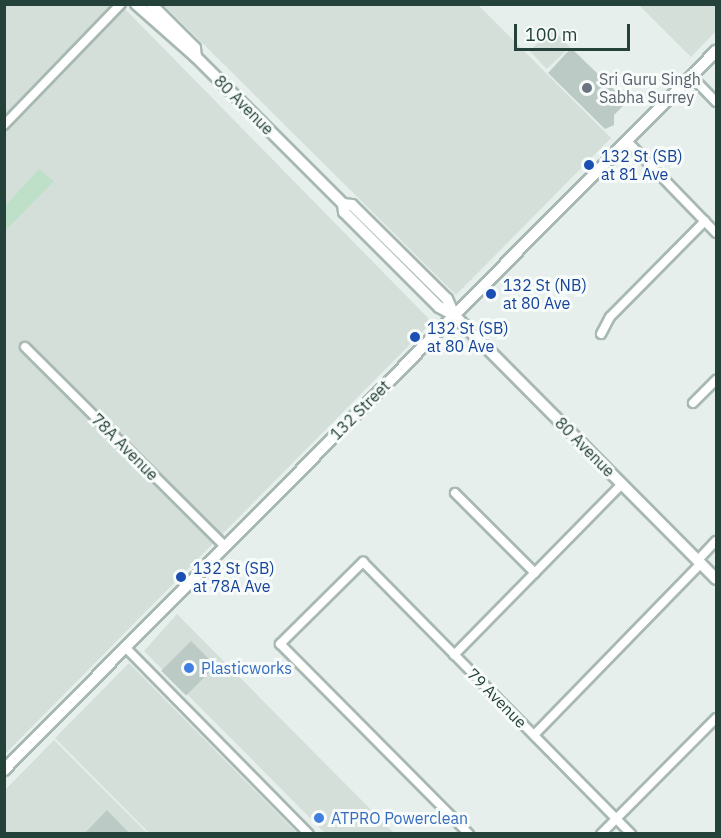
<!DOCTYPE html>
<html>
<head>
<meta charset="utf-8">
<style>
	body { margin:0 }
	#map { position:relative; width:721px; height:838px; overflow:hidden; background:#e6efeb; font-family:"IBM Plex Sans",sans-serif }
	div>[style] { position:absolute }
	.built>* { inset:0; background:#d4dfda; transform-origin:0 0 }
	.green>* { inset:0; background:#bfe0c8 }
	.building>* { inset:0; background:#bbcac4; transform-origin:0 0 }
	.roads { filter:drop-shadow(2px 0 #a8b8b2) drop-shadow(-2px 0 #a8b8b2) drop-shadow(0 2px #a8b8b2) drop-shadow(0 -2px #a8b8b2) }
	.minor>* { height:8px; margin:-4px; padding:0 4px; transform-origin:4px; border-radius:4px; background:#fff }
	.secondary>* { height:10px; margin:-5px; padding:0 5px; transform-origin:5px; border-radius:5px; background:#fff }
	.dots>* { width:16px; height:16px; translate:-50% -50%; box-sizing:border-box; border:3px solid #f7fbf9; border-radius:50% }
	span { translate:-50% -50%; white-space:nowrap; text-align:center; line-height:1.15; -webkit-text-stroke:6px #f7fbf9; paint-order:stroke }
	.worship-label { font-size:16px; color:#5b616d }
	.left { translate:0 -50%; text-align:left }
	.street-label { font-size:16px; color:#24423a }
	.transit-label { font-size:16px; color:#164399 }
	.shop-label { font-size:16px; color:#366cbe }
	.frame { position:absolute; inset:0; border:6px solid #24423a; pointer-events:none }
	.scale { position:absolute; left:514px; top:24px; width:116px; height:27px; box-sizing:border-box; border:3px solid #24423a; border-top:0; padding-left:8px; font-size:18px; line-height:21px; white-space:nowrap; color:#24423a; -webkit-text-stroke:4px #f7fbf9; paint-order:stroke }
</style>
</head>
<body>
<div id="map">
	<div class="built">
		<div style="clip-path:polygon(5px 5px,121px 5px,432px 322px,5px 754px)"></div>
		<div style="clip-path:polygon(164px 5px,478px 5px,611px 138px,456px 295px)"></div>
		<div style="clip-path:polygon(639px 5px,716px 5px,716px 31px,691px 57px)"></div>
		<div style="left:553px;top:29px;width:25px;height:32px;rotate:47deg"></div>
		<div style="clip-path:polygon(177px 614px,394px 833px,325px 833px,144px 651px)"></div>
		<div style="clip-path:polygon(129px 663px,297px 833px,149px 833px,55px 738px)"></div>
		<div style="clip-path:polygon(54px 740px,147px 833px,5px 834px,5px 790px)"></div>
	</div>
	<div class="green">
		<div style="clip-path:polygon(39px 169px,54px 181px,5px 231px,5px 206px)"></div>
	</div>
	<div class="building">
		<div style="clip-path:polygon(571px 48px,627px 102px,614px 115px,614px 125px,605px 129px,548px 73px)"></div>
		<div style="left:191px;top:641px;width:35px;height:42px;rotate:45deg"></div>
		<div style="clip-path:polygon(107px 810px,130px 834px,84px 834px)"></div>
	</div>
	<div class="roads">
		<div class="minor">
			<div style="left:691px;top:76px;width:36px;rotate:46deg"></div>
			<div style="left:4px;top:125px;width:168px;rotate:-46deg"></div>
			<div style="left:627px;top:141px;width:128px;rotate:45.9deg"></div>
			<div style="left:601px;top:334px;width:19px;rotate:-62deg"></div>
			<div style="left:610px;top:317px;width:135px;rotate:-45.3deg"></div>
			<div style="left:25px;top:347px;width:282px;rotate:44.9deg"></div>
			<div style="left:693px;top:403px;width:33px;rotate:-45deg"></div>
			<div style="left:455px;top:493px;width:113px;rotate:45deg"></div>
			<div style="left:698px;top:560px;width:26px;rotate:-47deg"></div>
			<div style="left:125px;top:647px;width:262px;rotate:45.5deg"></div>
			<div style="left:454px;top:655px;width:240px;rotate:-45.5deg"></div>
			<div style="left:534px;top:735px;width:240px;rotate:-45.8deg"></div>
			<div style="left:469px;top:834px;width:268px;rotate:-134.8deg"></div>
			<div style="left:280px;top:644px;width:117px;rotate:-44.7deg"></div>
			<div style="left:363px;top:562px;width:382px;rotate:45.4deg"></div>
			<div style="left:601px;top:834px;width:163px;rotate:-45.2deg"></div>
		</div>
		<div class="secondary">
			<div style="left:136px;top:4px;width:80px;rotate:41.5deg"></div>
			<div style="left:196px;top:57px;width:208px;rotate:45deg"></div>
			<div style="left:343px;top:204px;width:8px;rotate:83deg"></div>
			<div style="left:344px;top:212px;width:134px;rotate:45deg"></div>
			<div style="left:439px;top:307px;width:17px;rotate:28deg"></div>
			<div style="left:454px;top:315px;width:372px;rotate:45.2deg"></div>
			<div style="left:151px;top:4px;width:62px;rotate:45deg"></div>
			<div style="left:195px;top:48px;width:9px;rotate:84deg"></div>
			<div style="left:343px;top:204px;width:9px;rotate:6deg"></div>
			<div style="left:352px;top:205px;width:134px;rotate:44.7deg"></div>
			<div style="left:447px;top:299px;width:17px;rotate:66deg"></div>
			<div style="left:4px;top:770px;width:1012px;rotate:-45.28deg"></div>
		</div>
	</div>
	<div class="dots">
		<div style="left:587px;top:88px;background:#6b7280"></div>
		<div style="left:589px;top:165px;background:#1a4fb4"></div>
		<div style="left:491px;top:294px;background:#1a4fb4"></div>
		<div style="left:415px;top:337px;background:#1a4fb4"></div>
		<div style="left:181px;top:577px;background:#1a4fb4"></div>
		<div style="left:189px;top:668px;background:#3f7fe0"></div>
		<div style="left:319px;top:818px;background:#3f7fe0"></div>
	</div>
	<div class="worship-label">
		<span class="left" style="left:599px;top:88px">Sri Guru Singh<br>Sabha Surrey</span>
	</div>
	<div class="street-label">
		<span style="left:244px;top:105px;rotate:45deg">80 Avenue</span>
		<span style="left:360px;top:410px;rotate:-45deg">132 Street</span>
		<span style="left:125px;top:447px;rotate:45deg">78A Avenue</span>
		<span style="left:585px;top:447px;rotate:45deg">80 Avenue</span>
		<span style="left:497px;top:698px;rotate:45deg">79 Avenue</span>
	</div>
	<div class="transit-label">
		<span class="left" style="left:601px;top:165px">132 St (SB)<br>at 81 Ave</span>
		<span class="left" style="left:503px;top:294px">132 St (NB)<br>at 80 Ave</span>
		<span class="left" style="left:427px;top:337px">132 St (SB)<br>at 80 Ave</span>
		<span class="left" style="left:193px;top:577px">132 St (SB)<br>at 78A Ave</span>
	</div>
	<div class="shop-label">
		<span class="left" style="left:201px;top:668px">Plasticworks</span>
		<span class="left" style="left:331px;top:818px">ATPRO Powerclean</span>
	</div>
	<div class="frame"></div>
	<div class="scale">100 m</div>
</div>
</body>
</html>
